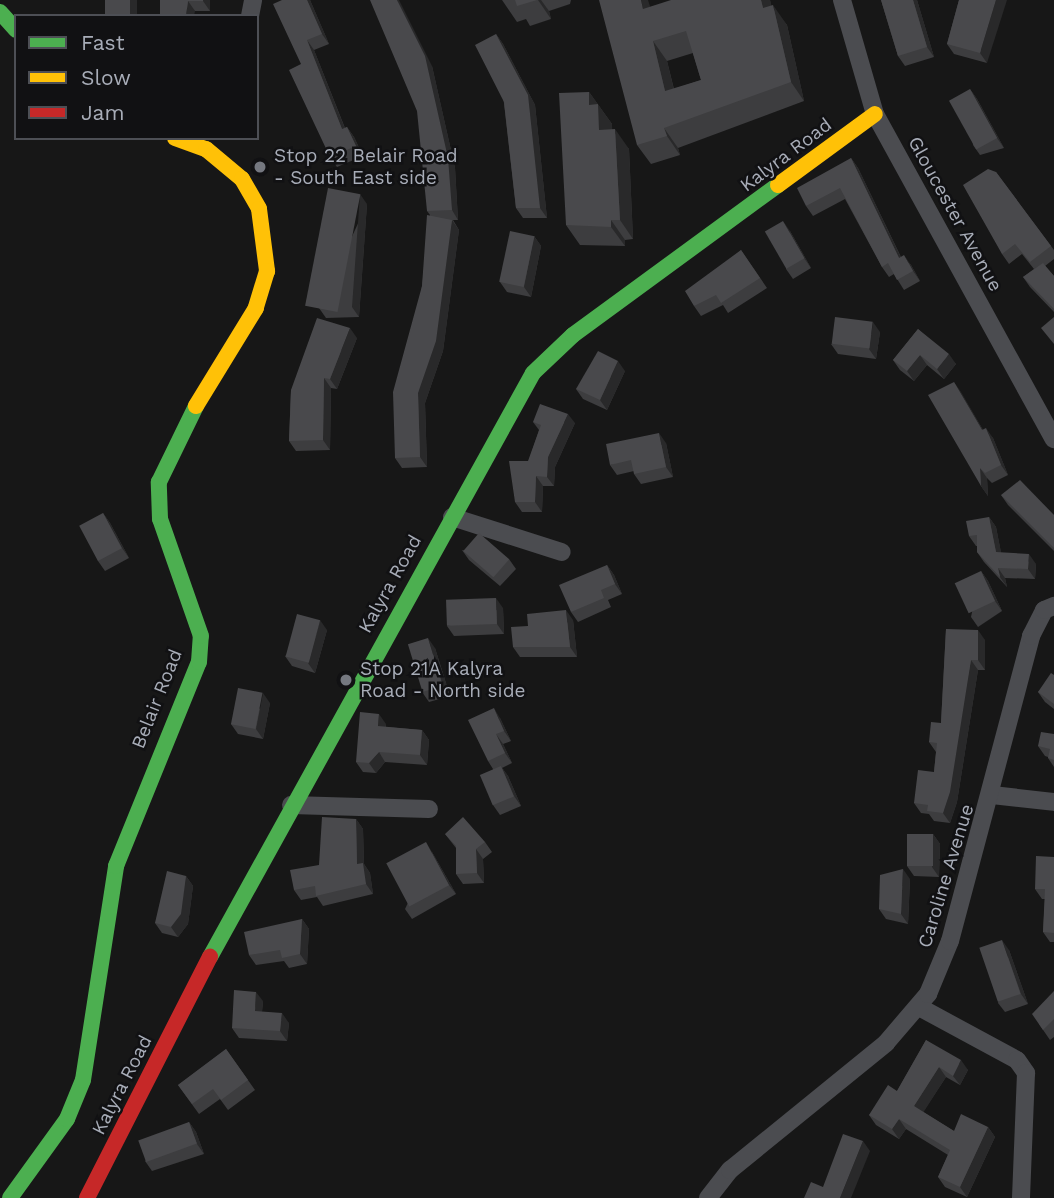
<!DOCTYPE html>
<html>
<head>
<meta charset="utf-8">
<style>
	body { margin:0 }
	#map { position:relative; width:1054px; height:1198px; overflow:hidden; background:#171717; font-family:"Work Sans",sans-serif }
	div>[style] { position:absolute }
	.street>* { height:18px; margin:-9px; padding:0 9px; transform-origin:9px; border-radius:9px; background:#4b4c50 }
	.fast>* { height:16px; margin:-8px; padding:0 8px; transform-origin:8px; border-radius:8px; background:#4caf50 }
	.slow>* { height:16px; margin:-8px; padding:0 8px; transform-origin:8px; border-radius:8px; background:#ffc107 }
	.jam>* { height:16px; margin:-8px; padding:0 8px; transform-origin:8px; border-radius:8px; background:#c62828 }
	.wall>* { inset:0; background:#3d3d3f }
	.shaded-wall>* { inset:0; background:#29292a; transform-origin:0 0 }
	.building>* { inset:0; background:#49494c; transform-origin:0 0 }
	.dots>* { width:19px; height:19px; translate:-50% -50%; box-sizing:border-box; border:4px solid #111113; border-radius:50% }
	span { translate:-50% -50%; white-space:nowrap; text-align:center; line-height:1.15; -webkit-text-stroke:5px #111113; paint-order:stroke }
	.street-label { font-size:19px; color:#a8adb8 }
	.poi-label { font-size:19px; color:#a8adb8 }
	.left { translate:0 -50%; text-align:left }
	.legend { position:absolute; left:14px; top:14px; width:245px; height:126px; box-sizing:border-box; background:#111113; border:2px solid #4d4f55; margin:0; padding:9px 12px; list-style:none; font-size:21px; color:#a8adb8 }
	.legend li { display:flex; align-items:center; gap:14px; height:35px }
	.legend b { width:35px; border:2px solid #4d4f55 }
</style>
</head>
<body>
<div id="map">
	<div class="street">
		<div style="left:842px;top:0;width:119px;rotate:73.9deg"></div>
		<div style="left:875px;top:114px;width:371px;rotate:61.2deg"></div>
		<div style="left:250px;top:16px;width:16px;rotate:-79deg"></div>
		<div style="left:452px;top:517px;width:115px;rotate:17.7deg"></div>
		<div style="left:992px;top:795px;width:62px;rotate:6.4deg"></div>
		<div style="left:291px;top:805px;width:138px;rotate:1.7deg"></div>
		<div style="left:919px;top:1007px;width:111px;rotate:28.4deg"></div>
		<div style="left:1017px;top:1060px;width:16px;rotate:55deg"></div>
		<div style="left:1026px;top:1073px;width:125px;rotate:92.3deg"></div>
		<div style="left:708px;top:1198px;width:36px;rotate:-52deg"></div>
		<div style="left:730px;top:1170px;width:201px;rotate:-39.1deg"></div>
		<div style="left:886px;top:1043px;width:65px;rotate:-49.4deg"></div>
		<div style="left:928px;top:994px;width:57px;rotate:-67.5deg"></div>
		<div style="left:950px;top:941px;width:316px;rotate:-75.1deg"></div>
		<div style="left:1031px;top:636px;width:29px;rotate:-63deg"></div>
		<div style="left:1044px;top:610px;width:11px;rotate:-22deg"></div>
	</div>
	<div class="fast">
		<div style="left:0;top:12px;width:24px;rotate:48deg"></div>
		<div style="left:210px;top:957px;width:667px;rotate:-61.05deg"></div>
		<div style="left:533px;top:373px;width:55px;rotate:-43.5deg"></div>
		<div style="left:573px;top:335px;width:254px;rotate:-36.2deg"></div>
		<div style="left:10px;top:1198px;width:97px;rotate:-54.2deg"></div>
		<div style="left:67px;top:1119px;width:42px;rotate:-67.7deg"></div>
		<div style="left:83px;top:1080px;width:217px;rotate:-81.2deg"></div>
		<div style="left:116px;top:866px;width:220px;rotate:-67.9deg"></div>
		<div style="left:199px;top:662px;width:26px;rotate:-86deg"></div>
		<div style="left:201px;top:636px;width:124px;rotate:-109.3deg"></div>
		<div style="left:160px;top:519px;width:37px;rotate:-92deg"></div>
		<div style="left:159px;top:482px;width:85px;rotate:-64deg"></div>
	</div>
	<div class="slow">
		<div style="left:175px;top:138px;width:33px;rotate:20deg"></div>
		<div style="left:206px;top:149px;width:47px;rotate:39.8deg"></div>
		<div style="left:242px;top:179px;width:34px;rotate:60deg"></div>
		<div style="left:259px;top:209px;width:63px;rotate:82.6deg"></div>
		<div style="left:267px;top:271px;width:39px;rotate:107deg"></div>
		<div style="left:256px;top:308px;width:115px;rotate:121.5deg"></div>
		<div style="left:778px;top:185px;width:120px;rotate:-36.2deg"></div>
	</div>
	<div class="jam">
		<div style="left:87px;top:1198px;width:271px;rotate:-63deg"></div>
	</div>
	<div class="wall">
		<div style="clip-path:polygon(160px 0,210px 0,210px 11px,195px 11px)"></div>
		<div style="clip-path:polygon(282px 0,310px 0,329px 44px,314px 50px,345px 128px,347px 127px,354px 137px,363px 156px,337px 167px,330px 157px)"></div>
		<div style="clip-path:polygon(502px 0,571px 0,570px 4px,549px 11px,551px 19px,530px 26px,526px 19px,517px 22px)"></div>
		<div style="clip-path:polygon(evenodd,770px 0,771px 6px,787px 25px,804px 101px,678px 148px,680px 155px,651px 164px,637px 145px,650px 7px,770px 0,693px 53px,701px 80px,674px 89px,667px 61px,693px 53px)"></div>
		<div style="clip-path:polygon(881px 0,917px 0,934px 57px,905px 66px,898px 56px)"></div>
		<div style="clip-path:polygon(959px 0,987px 63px,954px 54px,947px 44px)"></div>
		<div style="clip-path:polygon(496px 34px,503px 44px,535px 105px,547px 218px,523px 218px,516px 208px)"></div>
		<div style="clip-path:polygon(432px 66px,455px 168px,458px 220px,453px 220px,459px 230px,443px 351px,425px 403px,427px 467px,402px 468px,395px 458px,422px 286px,430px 215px,427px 211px)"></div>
		<div style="clip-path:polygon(970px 89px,977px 99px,1004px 148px,980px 155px,973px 145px)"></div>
		<div style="clip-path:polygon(589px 92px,612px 124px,612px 130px,629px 149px,633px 239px,625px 240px,625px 246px,580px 245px,566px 225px)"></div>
		<div style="clip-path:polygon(851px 158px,858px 168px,901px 257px,911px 265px,920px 281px,904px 290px,894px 274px,889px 277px,882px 267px,845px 199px,813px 216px,806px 206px)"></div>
		<div style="clip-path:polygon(996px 172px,1054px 250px,1054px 259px,1045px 266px,1054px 276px,1054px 312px,1030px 287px,1023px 277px,1034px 269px,1022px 254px,1009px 264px,1002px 254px)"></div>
		<div style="clip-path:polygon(367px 204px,359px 317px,326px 318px,319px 308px)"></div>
		<div style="clip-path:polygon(790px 231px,811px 268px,793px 279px,786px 269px)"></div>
		<div style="clip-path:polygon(534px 236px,541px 246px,531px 297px,507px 292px,500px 282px)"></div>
		<div style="clip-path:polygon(741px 250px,767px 288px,728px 313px,723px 305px,701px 316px,694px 306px)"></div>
		<div style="clip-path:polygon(918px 329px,956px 364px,944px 379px,927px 365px,914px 381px,900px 370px,893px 360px)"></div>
		<div style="clip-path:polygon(880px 332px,876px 359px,838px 354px,831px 344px)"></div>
		<div style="clip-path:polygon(357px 338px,337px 389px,331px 388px,330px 450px,296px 451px,289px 441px,291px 390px)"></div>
		<div style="clip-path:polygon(625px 371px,607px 410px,583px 399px,576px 389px)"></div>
		<div style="clip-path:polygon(954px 382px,983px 430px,993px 438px,1008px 475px,992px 483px,987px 478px,988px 496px,981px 486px)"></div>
		<div style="clip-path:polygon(533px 422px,575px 423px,555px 467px,554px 486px,543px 486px,542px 512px,522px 512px,515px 502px,539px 430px)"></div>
		<div style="clip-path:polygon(666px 443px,673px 477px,641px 484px,634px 474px,634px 471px,617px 475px,610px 465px)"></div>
		<div style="clip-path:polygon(1001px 495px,1054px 515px,1054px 551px,1008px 505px)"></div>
		<div style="clip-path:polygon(103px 513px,110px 523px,129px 558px,105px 571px,98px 561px)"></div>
		<div style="clip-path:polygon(989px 517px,996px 527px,1001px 553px,1036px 564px,1035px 579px,1005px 578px,1007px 587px,984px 562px,977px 552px,977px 546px,976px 546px,969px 536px)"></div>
		<div style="clip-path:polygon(462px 550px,509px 559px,516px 569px,500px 586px,469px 560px)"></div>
		<div style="clip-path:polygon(607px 565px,614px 575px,622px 594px,608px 600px,611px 607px,578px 622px,571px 612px)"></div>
		<div style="clip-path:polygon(981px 571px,988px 581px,1002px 611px,978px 627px,971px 617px)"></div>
		<div style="clip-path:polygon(503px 608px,504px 634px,454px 636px,447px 626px)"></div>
		<div style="clip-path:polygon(573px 620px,577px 657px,520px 657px,513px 647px)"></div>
		<div style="clip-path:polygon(946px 629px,985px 640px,985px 670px,978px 670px,957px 802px,950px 823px,934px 821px,929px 814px,921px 813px,914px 803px,934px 772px,936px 752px,929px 742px,941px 723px)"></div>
		<div style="clip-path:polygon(327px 630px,315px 673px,292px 666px,285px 656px)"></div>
		<div style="clip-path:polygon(435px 648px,450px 696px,429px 702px,422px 692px)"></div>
		<div style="clip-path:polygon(1054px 675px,1054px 709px,1045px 702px,1038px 692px)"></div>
		<div style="clip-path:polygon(270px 703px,263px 739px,238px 734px,231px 724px)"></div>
		<div style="clip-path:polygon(500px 718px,511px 741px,503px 744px,512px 763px,502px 768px,508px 776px,521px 806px,500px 815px,493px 805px,493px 769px,488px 761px)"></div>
		<div style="clip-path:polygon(386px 724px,386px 727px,422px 730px,429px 740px,427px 765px,385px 762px,376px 773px,363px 772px,356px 762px)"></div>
		<div style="clip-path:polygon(1054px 734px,1054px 767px,1048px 758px,1048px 757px,1045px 756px,1038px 746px)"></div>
		<div style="clip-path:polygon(356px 819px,363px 829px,364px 864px,370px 873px,373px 894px,323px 906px,317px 897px,301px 900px,294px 890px,319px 865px)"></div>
		<div style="clip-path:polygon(445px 834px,485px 842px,492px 852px,483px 859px,484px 883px,463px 884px,456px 874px,456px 848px)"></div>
		<div style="clip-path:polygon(933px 834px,940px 844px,939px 877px,914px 876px,907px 866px)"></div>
		<div style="clip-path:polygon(432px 852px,456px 894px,412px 919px,405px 909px)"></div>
		<div style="clip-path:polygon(1054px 857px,1054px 942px,1050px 942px,1043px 932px,1045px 899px,1042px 899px,1035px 889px)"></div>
		<div style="clip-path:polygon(186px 876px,193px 886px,188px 924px,178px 937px,162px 933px,155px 923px)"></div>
		<div style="clip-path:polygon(910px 879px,908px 924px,886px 919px,879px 909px)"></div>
		<div style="clip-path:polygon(302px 919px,309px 929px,307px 964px,289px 968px,284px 961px,256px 965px,249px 955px)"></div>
		<div style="clip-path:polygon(1009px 950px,1028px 1004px,1005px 1012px,998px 1003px)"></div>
		<div style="clip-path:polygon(1054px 991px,1054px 1037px,1050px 1040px,1039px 1024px)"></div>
		<div style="clip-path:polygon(263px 1001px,262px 1012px,289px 1023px,287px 1041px,239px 1038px,232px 1028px)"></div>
		<div style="clip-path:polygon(926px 1040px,968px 1070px,960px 1085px,946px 1077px,923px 1112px,954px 1131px,988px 1127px,995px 1137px,967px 1197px,945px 1187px,938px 1177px,948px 1155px,906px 1129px,899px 1139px,876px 1125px,869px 1115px,897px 1091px)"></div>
		<div style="clip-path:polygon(226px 1049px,255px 1090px,228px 1110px,220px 1099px,199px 1114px,178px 1085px)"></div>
		<div style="clip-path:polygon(189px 1122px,196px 1132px,204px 1154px,152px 1171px,145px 1161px)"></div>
	</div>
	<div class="shaded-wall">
		<div style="left:130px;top:0;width:7px;height:16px"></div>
		<div style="clip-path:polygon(203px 0,210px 0,210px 11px,203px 1px)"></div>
		<div style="clip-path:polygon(307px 0,310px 0,329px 44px,322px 34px)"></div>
		<div style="clip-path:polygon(397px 0,399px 0,432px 66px,455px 168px,458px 220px,452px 210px)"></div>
		<div style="clip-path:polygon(538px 0,541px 0,549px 11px,551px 19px)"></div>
		<div style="clip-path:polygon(641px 0,648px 0,657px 28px,643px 9px)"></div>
		<div style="clip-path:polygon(761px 0,770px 0,777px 28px,763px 8px)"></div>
		<div style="clip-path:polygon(913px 0,917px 0,934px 57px,927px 47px)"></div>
		<div style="clip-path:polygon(996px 0,1007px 0,987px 63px,980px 53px)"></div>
		<div style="clip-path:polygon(188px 1px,195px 11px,194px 16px,186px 16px)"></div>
		<div style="clip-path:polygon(773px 5px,787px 25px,804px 101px,791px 82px)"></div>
		<div style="clip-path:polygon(496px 34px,503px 44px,535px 105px,547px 218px,540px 208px)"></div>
		<div style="clip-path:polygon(307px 40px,314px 50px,349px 139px,342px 129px)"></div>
		<div style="clip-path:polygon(653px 41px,667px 61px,679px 111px,665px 91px)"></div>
		<div style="clip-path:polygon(970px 89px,977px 99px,1004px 148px,997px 138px)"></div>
		<div style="clip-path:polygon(589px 92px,612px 124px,613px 150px,599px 130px,589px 105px)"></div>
		<div style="clip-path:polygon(347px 127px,354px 137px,363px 156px,356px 146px)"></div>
		<div style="clip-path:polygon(664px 128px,678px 148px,680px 155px,667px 136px)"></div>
		<div style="clip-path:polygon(615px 129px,629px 149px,633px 239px,620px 220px)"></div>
		<div style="clip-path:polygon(851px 158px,858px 168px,906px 268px,899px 258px)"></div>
		<div style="clip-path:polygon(360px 194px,367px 204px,359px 317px,352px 307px)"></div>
		<div style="clip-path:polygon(452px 220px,459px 230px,443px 351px,425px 403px,427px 467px,420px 457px,418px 393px)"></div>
		<div style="clip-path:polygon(611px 220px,625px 240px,625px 246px,611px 227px)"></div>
		<div style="clip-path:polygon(783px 221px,790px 231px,811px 268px,804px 258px)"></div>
		<div style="clip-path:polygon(534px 236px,541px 246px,531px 297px,524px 287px)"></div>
		<div style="clip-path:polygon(904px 255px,911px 265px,920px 281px,913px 271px)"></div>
		<div style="clip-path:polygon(873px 322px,880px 332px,876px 359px,869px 349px)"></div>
		<div style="clip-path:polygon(350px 328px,357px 338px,337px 389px,330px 379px)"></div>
		<div style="clip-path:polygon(949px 354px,956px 364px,944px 379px,937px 369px)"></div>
		<div style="clip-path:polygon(920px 355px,927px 365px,914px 381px,907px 371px)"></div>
		<div style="clip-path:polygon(618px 361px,625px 371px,607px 410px,600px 400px)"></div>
		<div style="clip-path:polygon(324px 378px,331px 388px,330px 450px,323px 440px)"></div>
		<div style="clip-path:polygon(954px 382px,961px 392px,989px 440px,982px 430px)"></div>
		<div style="clip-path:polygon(568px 414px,575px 423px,555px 467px,554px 486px,547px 477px,548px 457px)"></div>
		<div style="clip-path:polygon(986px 428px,993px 438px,1008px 475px,1001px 465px)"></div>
		<div style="clip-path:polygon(659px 433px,666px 443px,673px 477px,666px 467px)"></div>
		<div style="clip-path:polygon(980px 468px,987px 478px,988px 496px,981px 486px)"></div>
		<div style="clip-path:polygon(536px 476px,543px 486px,542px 512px,535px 502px)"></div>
		<div style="clip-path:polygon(103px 513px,110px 523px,129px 558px,122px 548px)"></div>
		<div style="clip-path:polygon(989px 517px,996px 527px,1003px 562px,996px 552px)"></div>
		<div style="clip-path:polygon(1029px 554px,1036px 564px,1035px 579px,1028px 569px)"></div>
		<div style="clip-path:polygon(607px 565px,614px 575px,622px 594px,615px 584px)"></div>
		<div style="clip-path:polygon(998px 568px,1005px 578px,1007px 587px,1000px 577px)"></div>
		<div style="clip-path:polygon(981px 571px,988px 581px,1002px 611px,995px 601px)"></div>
		<div style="clip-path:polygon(496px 598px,503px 608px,504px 634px,497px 624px)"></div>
		<div style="clip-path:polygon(566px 610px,573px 620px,577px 657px,570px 647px)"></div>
		<div style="clip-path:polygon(320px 620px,327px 630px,315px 673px,308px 663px)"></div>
		<div style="clip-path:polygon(978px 630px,985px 640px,985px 670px,978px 660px)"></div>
		<div style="clip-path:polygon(428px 638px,435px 648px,450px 696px,443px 686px)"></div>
		<div style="clip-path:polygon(971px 660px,978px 670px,957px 802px,950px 823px,943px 813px)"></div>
		<div style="clip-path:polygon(263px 693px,270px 703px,263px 739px,256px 729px)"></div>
		<div style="clip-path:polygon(494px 708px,500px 718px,511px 741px,504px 731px)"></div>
		<div style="clip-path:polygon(379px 714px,386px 724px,385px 736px,378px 726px)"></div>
		<div style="clip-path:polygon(422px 730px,429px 740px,427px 765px,420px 755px)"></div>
		<div style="clip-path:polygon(496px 734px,503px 744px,512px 763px,505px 753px)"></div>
		<div style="clip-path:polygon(379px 752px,385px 762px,376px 773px,369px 763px)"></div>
		<div style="clip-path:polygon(501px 766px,508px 776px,521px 806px,514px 796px)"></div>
		<div style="clip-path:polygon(356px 819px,363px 829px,364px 864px,370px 873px,373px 894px,366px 884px,357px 864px)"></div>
		<div style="clip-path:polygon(933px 834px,940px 844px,939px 877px,932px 867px)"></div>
		<div style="clip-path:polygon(426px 842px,432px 852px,456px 894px,449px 885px)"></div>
		<div style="clip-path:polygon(476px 849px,483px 859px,484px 883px,477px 873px)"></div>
		<div style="clip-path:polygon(903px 869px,910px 879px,908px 924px,901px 914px)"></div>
		<div style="clip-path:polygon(186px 876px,193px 886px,188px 924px,178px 937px,171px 927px)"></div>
		<div style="clip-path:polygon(302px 919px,309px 929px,307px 964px,300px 954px)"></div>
		<div style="clip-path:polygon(1002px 940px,1009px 950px,1028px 1004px,1021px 994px)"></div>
		<div style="clip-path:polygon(256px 992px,263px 1001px,261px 1021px,255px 1011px)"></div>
		<div style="clip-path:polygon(282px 1013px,289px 1023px,287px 1041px,280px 1031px)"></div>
		<div style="clip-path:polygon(961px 1060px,968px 1070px,960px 1085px,953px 1076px)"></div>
		<div style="clip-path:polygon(939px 1067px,946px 1077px,921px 1116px,914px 1106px)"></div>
		<div style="clip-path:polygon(899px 1119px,906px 1129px,899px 1139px,892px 1129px)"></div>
		<div style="clip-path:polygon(189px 1122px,196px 1132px,204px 1154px,197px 1144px)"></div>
		<div style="clip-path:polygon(988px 1127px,995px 1137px,967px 1197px,960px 1187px)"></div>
		<div style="clip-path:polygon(863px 1141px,870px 1151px,851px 1198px,840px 1198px)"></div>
	</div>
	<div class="building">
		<div style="left:105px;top:0;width:25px;height:16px"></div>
		<div style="clip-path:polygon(160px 0,203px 0,203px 1px,188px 1px,186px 16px,160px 16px)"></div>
		<div style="clip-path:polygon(282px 0,307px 0,322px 34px,307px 40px,342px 129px,347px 127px,356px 146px,330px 157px,289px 70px,301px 64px,273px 4px)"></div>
		<div style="clip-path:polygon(370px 0,397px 0,425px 56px,448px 158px,452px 210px,427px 211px,417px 111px)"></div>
		<div style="clip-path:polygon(515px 0,537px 0,517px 6px)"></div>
		<div style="clip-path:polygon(evenodd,599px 0,641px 0,643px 9px,671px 0,761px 0,763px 8px,773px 5px,791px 82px,664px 128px,667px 136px,637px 145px,599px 0,686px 31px,701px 80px,665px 91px,653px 41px,686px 31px)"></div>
		<div style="clip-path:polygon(881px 0,913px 0,927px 47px,898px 56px)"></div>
		<div style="clip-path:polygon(959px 0,996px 0,980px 53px,947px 44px)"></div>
		<div style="clip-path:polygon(496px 34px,528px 95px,540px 208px,516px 208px,504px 102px,475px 45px)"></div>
		<div style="left:970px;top:89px;width:56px;height:24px;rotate:61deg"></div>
		<div style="clip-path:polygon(589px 92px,589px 105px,598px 104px,599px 130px,615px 129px,620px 220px,611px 220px,611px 227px,566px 225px,559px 93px)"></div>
		<div style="clip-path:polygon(851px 158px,899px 258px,904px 255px,913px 271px,897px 280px,888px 263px,882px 267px,840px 188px,806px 206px,797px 188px)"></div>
		<div style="clip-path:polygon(988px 169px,996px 172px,1051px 246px,1030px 262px,1015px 244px,1002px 254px,963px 185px)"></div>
		<div style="left:328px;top:188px;width:33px;height:120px;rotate:11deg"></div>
		<div style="clip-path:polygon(427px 215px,452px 220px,436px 341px,418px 393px,420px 457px,395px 458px,393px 392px,422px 286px)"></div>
		<div style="left:783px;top:221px;width:43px;height:21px;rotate:60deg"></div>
		<div style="left:510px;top:231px;width:25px;height:52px;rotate:12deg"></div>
		<div style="clip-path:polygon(741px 250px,760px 278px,721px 303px,716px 295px,694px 306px,685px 291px)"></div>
		<div style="clip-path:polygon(1043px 263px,1054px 276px,1054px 309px,1023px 277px)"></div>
		<div style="left:835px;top:317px;width:38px;height:27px;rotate:7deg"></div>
		<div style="clip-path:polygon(1054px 317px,1054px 344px,1041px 328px)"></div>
		<div style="clip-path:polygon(317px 318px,350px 328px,330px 379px,324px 378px,323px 440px,289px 441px,291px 390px)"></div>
		<div style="clip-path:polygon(918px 329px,949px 354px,937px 369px,920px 355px,907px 371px,893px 360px)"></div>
		<div style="clip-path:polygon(598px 351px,618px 361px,600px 400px,576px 389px)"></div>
		<div style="clip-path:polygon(954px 382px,982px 430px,986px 428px,1001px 465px,985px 473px,980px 468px,981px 486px,928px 395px)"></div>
		<div style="clip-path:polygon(540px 404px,568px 414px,548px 457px,547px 477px,536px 476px,535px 502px,515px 502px,509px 461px,528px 461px,541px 425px,533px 422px)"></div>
		<div style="clip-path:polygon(659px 433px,666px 467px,634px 474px,631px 460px,610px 465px,606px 444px)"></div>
		<div style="clip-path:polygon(1020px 480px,1054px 515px,1054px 548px,1001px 495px)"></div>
		<div style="left:103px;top:513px;width:40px;height:27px;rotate:62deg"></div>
		<div style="clip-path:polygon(989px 517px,996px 552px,1029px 554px,1028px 569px,998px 568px,1000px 577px,977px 552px,977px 535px,969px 536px,966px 521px)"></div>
		<div style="left:479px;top:533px;width:40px;height:24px;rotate:41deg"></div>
		<div style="clip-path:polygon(607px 565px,615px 584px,601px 590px,604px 598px,571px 612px,559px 585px)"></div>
		<div style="left:981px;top:571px;width:33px;height:29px;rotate:65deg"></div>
		<div style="left:496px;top:598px;width:26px;height:50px;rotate:88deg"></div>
		<div style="clip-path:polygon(566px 610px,570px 647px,513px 647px,511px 627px,528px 626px,527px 614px)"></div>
		<div style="left:297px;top:614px;width:24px;height:44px;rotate:15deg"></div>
		<div style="clip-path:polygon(946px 629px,978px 630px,978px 660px,971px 660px,950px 792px,943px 813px,927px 811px,928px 805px,914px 803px,918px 770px,934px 772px,937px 743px,929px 742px,931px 722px,941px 723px)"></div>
		<div style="left:428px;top:638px;width:50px;height:21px;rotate:73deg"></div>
		<div style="clip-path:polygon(1051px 673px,1054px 675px,1054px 704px,1038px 692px)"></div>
		<div style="left:238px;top:688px;width:25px;height:37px;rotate:11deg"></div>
		<div style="clip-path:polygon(494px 708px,504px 731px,496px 734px,505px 753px,488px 761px,468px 720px)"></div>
		<div style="clip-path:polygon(360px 712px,379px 714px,378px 726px,422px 730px,420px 755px,379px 752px,369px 763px,356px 762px)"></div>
		<div style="clip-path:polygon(1041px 732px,1054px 734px,1054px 760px,1048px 758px,1050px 749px,1038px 746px)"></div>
		<div style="left:501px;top:766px;width:33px;height:23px;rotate:67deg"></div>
		<div style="clip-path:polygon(322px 817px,356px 819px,357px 864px,363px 863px,366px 884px,316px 896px,315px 886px,294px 890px,290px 870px,319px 865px)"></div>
		<div style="clip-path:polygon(463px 817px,485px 842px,476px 849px,477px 873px,456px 874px,456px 846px,445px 834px)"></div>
		<div style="left:907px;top:834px;width:26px;height:32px"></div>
		<div style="left:426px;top:842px;width:49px;height:45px;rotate:62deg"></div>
		<div style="clip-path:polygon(1036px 856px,1054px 857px,1054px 933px,1043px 932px,1045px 889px,1035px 889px)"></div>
		<div style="clip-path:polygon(903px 869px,901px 914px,879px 909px,880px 875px)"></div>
		<div style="clip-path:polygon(167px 871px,186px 876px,181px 914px,171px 927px,155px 923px)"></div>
		<div style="clip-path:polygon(302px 919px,300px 954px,282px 958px,280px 950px,249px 955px,244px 932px)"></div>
		<div style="left:1002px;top:940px;width:57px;height:24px;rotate:71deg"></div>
		<div style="clip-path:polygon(234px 990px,256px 992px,255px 1011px,282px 1013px,280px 1031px,232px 1028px)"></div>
		<div style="clip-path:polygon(1054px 991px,1054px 1019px,1043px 1030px,1032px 1014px)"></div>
		<div style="clip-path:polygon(926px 1040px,961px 1060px,953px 1076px,939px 1067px,914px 1106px,954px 1131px,961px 1114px,988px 1127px,960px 1187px,938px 1177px,950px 1150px,899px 1119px,892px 1129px,869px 1115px,888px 1085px,897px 1091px)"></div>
		<div style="clip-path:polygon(226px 1049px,248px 1080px,221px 1100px,213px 1089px,192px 1104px,178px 1085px)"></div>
		<div style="left:189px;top:1122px;width:23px;height:54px;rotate:70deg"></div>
		<div style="clip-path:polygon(843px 1134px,863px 1141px,840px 1198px,804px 1198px,811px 1182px,823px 1187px)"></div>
	</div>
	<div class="dots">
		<div style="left:260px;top:167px;background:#757880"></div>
		<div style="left:346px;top:680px;background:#757880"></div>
	</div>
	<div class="street-label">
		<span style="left:786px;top:155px;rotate:-37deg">Kalyra Road</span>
		<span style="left:955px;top:214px;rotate:61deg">Gloucester Avenue</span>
		<span style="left:390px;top:584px;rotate:-61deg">Kalyra Road</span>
		<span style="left:157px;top:699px;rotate:-68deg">Belair Road</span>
		<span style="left:946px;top:876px;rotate:-73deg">Caroline Avenue</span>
		<span style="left:122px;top:1085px;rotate:-63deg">Kalyra Road</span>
	</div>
	<div class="poi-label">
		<span class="left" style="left:274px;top:167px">Stop 22 Belair Road<br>- South East side</span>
		<span class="left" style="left:360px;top:680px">Stop 21A Kalyra<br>Road - North side</span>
	</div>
	<ul class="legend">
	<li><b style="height:9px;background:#4caf50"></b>Fast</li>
	<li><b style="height:9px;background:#ffc107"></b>Slow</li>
	<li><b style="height:9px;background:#c62828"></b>Jam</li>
	</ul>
</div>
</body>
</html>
